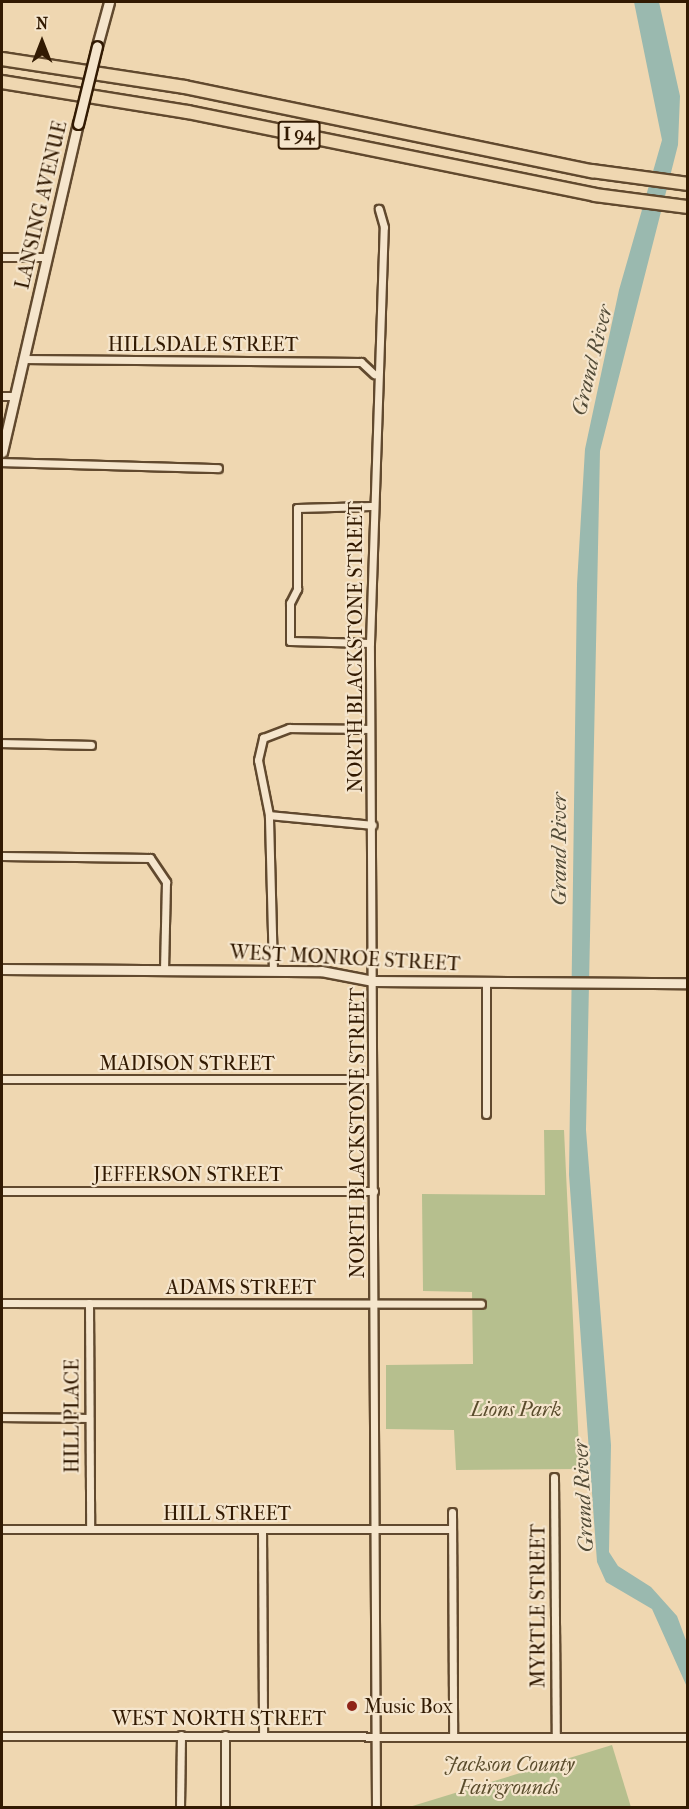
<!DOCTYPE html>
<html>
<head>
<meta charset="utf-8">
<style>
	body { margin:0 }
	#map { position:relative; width:689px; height:1809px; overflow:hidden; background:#efd7b1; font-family:"IM FELL French Canon",serif }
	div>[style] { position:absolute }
	.green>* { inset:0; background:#b6bf8e; transform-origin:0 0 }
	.water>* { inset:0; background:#9ab9af }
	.roads { filter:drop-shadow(2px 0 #61492e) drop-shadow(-2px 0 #61492e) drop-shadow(0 2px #61492e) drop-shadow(0 -2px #61492e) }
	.street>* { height:7px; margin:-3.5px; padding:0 3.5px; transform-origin:3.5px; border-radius:3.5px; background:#f5e5cc }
	.secondary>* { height:9px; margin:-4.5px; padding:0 4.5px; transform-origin:4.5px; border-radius:4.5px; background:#f5e5cc }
	.highway>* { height:12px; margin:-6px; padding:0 6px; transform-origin:6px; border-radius:6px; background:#efd7b1 }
	.bridges { filter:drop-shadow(2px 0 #321a02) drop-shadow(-2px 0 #321a02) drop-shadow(0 2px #321a02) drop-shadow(0 -2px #321a02) }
	.secondary-bridge>* { height:9px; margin:-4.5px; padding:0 4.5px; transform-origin:4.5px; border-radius:4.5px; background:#f5e5cc }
	.dots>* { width:16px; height:16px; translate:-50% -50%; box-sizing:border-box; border:3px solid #f5e5cc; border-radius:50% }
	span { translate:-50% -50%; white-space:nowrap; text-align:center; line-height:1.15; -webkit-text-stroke:4.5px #f5e5cc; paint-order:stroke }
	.shield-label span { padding:2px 4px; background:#f5e5cc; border:2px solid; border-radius:4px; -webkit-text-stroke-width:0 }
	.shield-label { font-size:18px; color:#321a02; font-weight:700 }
	.street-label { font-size:20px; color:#321a02 }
	.park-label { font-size:20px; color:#5a4c2c; font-style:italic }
	.poi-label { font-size:20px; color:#321a02 }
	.left { translate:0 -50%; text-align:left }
	.water-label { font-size:21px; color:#514a36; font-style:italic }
	.frame { position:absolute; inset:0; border:3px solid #321a02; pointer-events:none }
	.north { position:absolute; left:12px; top:12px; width:60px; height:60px; -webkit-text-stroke:4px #f5e5cc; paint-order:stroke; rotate:0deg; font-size:16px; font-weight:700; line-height:24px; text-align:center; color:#321a02 }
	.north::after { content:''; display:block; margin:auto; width:21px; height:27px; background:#321a02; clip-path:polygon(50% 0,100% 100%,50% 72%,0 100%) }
</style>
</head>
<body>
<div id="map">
	<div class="green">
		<div style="clip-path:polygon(544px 1130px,564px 1130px,580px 1469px,456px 1470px,454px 1430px,386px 1429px,386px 1365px,473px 1364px,472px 1292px,423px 1291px,422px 1194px,545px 1195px)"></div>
		<div style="left:612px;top:1745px;width:65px;height:226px;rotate:73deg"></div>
	</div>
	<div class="water">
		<div style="clip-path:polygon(634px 2px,659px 2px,680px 96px,678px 145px,600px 451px,586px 1130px,611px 1445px,609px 1552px,618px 1566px,651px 1587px,677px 1616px,687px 1643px,687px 1687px,652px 1609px,606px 1582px,597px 1562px,569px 1175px,577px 584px,585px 449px,619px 290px,662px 140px)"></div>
	</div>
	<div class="roads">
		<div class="street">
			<div style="left:2px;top:257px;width:45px"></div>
			<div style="left:23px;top:359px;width:338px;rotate:0.5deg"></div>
			<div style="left:361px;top:362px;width:18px;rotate:43deg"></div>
			<div style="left:2px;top:396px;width:13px"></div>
			<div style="left:2px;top:462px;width:216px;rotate:1.6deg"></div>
			<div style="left:370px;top:643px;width:80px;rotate:-178.6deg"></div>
			<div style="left:290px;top:641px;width:38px;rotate:-90deg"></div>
			<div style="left:290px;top:603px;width:16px;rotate:-63deg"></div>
			<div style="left:297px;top:589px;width:81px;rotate:-90deg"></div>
			<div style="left:297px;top:508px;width:74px;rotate:-1.5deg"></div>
			<div style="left:2px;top:743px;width:89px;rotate:1.3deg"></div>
			<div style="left:269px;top:815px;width:104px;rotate:5.5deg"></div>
			<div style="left:2px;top:856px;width:148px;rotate:0.8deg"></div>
			<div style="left:150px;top:858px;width:29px;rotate:56deg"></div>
			<div style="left:166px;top:882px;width:87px;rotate:91.3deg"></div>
			<div style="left:273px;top:971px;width:156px;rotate:-91.5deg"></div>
			<div style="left:269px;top:815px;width:56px;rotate:-101.3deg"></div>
			<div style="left:258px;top:760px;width:23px;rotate:-77deg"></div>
			<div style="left:263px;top:738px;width:28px;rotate:-21deg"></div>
			<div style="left:289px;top:728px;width:81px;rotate:0.7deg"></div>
			<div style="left:486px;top:982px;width:132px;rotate:90deg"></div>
			<div style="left:2px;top:1079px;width:370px"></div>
			<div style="left:2px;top:1191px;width:372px"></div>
			<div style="left:2px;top:1303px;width:479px;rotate:0.1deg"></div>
			<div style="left:89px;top:1303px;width:226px;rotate:89.7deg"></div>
			<div style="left:2px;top:1417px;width:86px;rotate:0.7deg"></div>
			<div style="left:554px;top:1477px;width:259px;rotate:89.6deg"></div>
			<div style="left:452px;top:1512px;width:223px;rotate:89.7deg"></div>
			<div style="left:2px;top:1529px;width:450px"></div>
			<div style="left:262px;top:1529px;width:206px;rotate:89.7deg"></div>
			<div style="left:2px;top:1736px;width:686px;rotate:0.08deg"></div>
			<div style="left:180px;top:1808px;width:73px;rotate:-89.2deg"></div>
			<div style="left:225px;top:1808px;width:73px;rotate:-90deg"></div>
			<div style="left:376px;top:1808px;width:1165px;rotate:-90.3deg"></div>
			<div style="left:370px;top:643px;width:416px;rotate:-88.1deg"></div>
			<div style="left:384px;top:227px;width:19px;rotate:-106deg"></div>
		</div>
		<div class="secondary">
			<div style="left:97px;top:46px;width:46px;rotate:-74.7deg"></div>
			<div style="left:2px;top:452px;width:337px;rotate:-77deg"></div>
			<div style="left:2px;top:969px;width:319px;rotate:0.4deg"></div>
			<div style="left:321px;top:971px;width:53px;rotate:10.9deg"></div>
			<div style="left:373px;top:981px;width:315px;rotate:0.4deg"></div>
		</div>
		<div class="highway">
			<div style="left:2px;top:59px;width:185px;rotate:8.7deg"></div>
			<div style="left:185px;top:87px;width:416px;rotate:11.7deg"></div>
			<div style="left:592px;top:171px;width:97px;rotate:7.7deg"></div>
			<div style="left:2px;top:82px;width:188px;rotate:9.2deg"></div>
			<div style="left:188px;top:112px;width:415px;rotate:11.5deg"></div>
			<div style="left:595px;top:195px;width:94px;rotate:7.4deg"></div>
		</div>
	</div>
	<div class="bridges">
		<div class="secondary-bridge">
			<div style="left:78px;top:124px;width:80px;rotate:-76.3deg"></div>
		</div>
	</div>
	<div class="dots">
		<div style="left:352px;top:1706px;background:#8f2418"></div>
	</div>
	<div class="shield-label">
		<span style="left:299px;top:135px">I 94</span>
	</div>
	<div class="street-label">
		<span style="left:41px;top:205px;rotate:-77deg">LANSING AVENUE</span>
		<span style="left:203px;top:344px">HILLSDALE STREET</span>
		<span style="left:355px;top:647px;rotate:-90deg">NORTH BLACKSTONE STREET</span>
		<span style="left:345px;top:958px;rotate:3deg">WEST MONROE STREET</span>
		<span style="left:187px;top:1063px">MADISON STREET</span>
		<span style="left:357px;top:1133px;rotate:-90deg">NORTH BLACKSTONE STREET</span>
		<span style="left:188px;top:1174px">JEFFERSON STREET</span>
		<span style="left:241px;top:1287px">ADAMS STREET</span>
		<span style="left:72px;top:1416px;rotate:-90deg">HILL PLACE</span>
		<span style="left:227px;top:1513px">HILL STREET</span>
		<span style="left:538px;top:1606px;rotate:-90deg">MYRTLE STREET</span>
		<span style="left:219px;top:1718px">WEST NORTH STREET</span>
	</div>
	<div class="park-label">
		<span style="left:516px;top:1409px">Lions Park</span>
		<span style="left:509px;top:1776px">Jackson County<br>Fairgrounds</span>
	</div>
	<div class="poi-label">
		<span class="left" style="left:364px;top:1706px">Music Box</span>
	</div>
	<div class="water-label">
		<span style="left:592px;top:360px;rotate:-76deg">Grand River</span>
		<span style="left:559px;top:849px;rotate:-90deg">Grand River</span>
		<span style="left:583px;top:1496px;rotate:-93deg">Grand River</span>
	</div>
	<div class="frame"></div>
	<div class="north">N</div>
</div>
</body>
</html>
